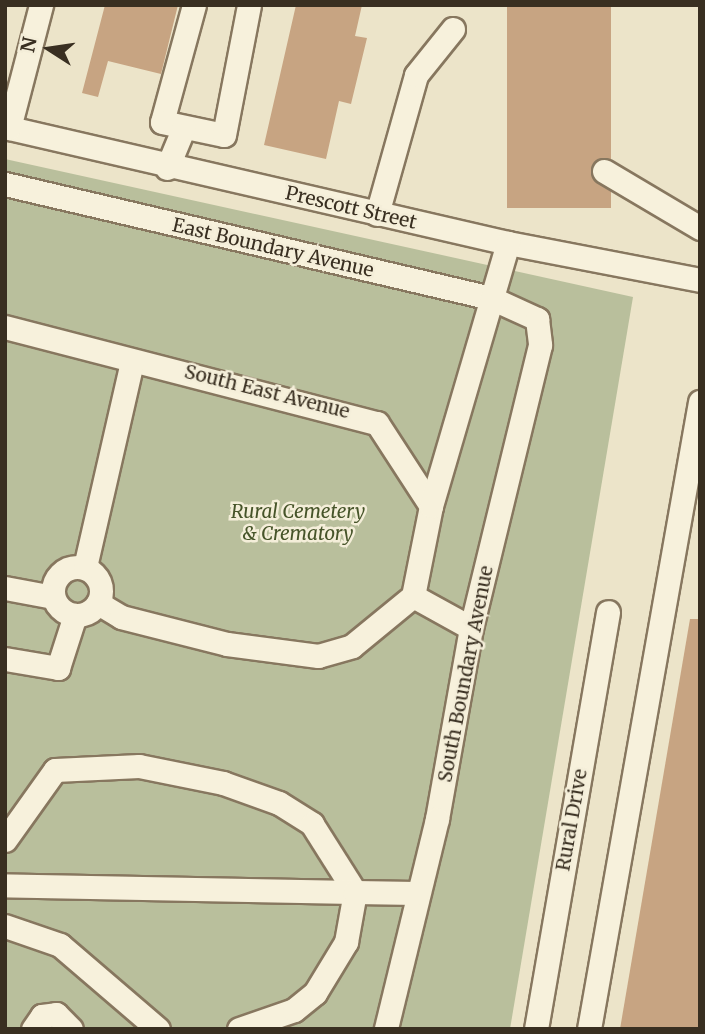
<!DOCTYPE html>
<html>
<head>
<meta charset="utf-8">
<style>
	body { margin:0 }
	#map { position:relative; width:705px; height:1034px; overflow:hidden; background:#ece4c9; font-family:Merriweather,serif }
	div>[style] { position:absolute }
	.cemetery>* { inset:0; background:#b9bf9c }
	.building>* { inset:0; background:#c7a482; transform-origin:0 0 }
	.roads { filter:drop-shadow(2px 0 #87775f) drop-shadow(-2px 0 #87775f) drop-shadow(0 2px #87775f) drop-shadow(0 -2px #87775f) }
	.minor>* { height:23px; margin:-11.5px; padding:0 11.5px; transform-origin:11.5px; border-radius:11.5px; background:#f7f1dc }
	.minor>.ring { margin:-11.5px; padding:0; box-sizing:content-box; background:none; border:23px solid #f7f1dc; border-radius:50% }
	span { translate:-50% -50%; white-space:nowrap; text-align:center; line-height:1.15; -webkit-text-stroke:5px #f4eed9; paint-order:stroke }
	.street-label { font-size:19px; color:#392f21 }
	.park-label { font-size:19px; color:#465429; font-style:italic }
	.frame { position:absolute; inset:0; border:7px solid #392f21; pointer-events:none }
	.north { position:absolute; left:14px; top:14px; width:70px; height:70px; -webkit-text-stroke:5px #f4eed9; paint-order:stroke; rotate:282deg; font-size:19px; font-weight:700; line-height:28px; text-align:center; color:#392f21 }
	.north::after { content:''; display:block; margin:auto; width:24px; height:32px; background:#392f21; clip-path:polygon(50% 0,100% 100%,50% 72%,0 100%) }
</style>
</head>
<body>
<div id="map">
	<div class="cemetery">
		<div style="clip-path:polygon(5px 159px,633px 297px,510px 1029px,5px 1029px)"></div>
	</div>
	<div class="building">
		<div style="clip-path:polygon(105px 5px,178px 5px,161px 74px,108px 61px,98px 97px,82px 93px)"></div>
		<div style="clip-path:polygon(296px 5px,362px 5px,355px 36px,367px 38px,351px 104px,339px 101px,326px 159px,264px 145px)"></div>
		<div style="left:507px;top:5px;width:104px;height:203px"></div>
		<div style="clip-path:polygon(690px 619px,700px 619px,700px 1029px,620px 1029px)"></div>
	</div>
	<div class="roads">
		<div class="minor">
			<div style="left:194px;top:5px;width:121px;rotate:105.3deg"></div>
			<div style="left:162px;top:122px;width:63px;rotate:11.8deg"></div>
			<div style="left:224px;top:135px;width:132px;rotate:-79.1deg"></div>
			<div style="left:5px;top:127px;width:516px;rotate:12.99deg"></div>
			<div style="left:508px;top:243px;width:196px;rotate:10.9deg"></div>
			<div style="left:9px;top:128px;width:127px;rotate:-75.4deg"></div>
			<div style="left:167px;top:168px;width:44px;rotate:-67.5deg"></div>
			<div style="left:604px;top:171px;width:112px;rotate:30.7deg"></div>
			<div style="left:5px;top:184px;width:499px;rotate:13.2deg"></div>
			<div style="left:491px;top:298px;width:51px;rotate:24.5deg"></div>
			<div style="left:537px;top:319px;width:26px;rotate:83deg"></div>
			<div style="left:540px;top:345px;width:291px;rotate:103.7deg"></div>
			<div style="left:471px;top:628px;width:194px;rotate:100.1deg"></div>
			<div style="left:437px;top:819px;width:216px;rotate:103.7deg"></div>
			<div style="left:377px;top:214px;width:144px;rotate:-74.3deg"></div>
			<div style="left:416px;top:75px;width:59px;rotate:-51.2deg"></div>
			<div style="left:5px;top:327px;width:384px;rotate:14.5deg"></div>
			<div style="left:377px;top:423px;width:99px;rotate:57deg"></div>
			<div style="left:431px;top:506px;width:92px;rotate:101.3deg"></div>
			<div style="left:431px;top:506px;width:274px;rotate:-73.7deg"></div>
			<div class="ring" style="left:53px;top:567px;width:25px;height:25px"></div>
			<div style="left:85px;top:567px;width:211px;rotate:-77.1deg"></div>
			<div style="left:5px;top:588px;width:49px;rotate:10.6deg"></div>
			<div style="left:413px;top:596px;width:66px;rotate:28.9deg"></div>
			<div style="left:98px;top:603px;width:27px;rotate:31deg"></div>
			<div style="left:121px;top:617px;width:109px;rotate:14.3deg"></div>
			<div style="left:227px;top:644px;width:92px;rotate:7.5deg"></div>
			<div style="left:318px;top:656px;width:35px;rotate:-16deg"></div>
			<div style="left:352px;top:646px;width:79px;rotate:-39.3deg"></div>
			<div style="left:5px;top:659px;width:54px;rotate:9.6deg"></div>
			<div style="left:58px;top:668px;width:56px;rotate:-72.2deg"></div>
			<div style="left:5px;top:840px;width:86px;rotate:-54.5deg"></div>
			<div style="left:55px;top:770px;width:84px;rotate:-2.7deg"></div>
			<div style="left:139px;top:766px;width:86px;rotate:11.4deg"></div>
			<div style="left:223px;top:783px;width:59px;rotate:19.7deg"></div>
			<div style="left:279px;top:803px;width:39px;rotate:32deg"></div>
			<div style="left:312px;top:824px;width:80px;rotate:57.7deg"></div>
			<div style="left:355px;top:892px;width:350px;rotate:-178.9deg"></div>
			<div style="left:5px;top:926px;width:58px;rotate:19.1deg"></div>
			<div style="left:60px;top:945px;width:129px;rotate:40.6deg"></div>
			<div style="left:33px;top:1029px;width:16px;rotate:-55deg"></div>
			<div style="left:42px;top:1016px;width:14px;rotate:-8deg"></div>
			<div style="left:56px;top:1014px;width:21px;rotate:45deg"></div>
			<div style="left:239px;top:1029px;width:58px;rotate:-19.1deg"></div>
			<div style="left:294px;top:1010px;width:27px;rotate:-39deg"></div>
			<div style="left:315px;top:993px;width:60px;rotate:-58.7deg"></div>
			<div style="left:346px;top:942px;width:51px;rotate:-79.8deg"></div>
			<div style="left:355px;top:892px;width:61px;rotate:0.9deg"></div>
			<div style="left:536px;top:1029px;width:423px;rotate:-80.2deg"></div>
			<div style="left:589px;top:1029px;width:637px;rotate:-79.96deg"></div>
		</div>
	</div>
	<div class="street-label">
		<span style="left:351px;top:208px;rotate:13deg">Prescott Street</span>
		<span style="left:273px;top:248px;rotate:13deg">East Boundary Avenue</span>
		<span style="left:267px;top:392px;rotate:14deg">South East Avenue</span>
		<span style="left:466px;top:674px;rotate:-79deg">South Boundary Avenue</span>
		<span style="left:572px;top:820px;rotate:-80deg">Rural Drive</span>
	</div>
	<div class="park-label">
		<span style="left:298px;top:523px">Rural Cemetery<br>&amp; Crematory</span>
	</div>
	<div class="frame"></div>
	<div class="north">N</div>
</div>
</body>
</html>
